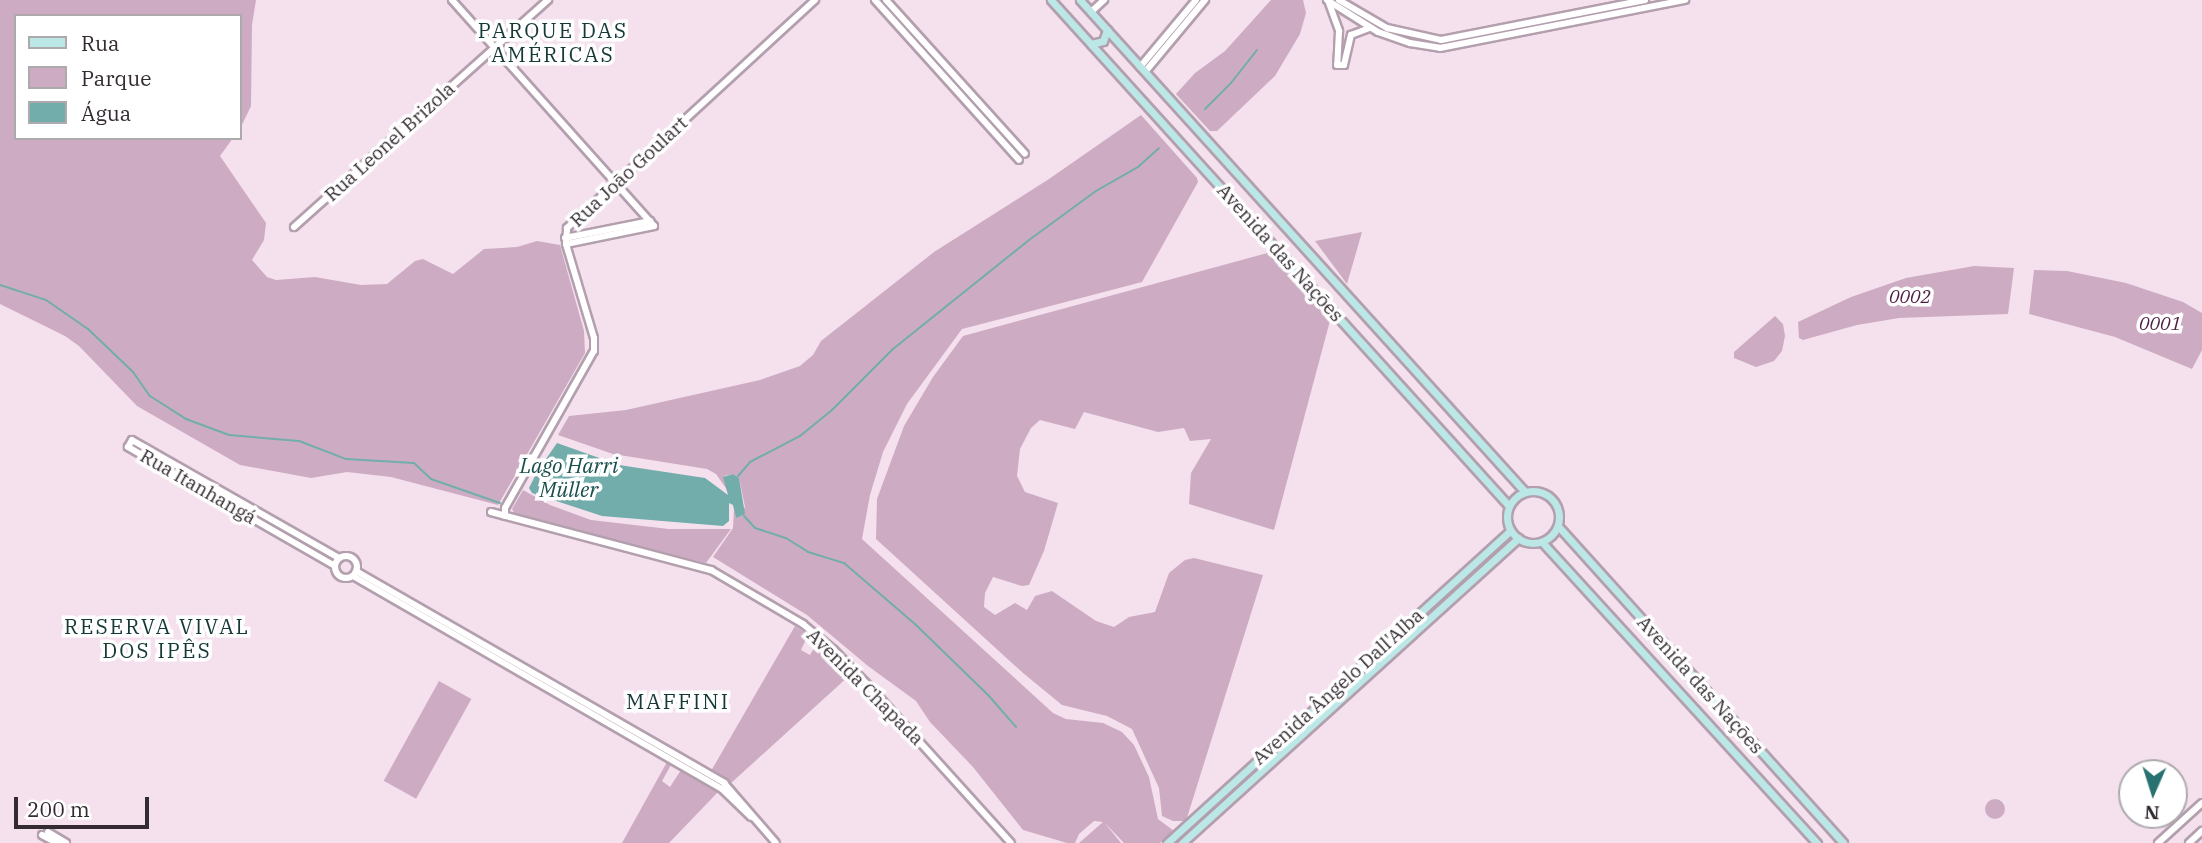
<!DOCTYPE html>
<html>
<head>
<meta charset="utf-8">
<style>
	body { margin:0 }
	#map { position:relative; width:2202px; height:843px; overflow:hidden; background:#f5e0ee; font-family:"IBM Plex Serif",serif }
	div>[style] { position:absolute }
	.green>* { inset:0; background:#cdacc3; transform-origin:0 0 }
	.round { border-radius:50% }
	.water>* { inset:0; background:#72adab }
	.stream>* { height:2px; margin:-1px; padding:0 1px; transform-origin:1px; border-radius:1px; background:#72adab }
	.roads { filter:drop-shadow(2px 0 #b39fad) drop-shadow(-2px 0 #b39fad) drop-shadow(0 2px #b39fad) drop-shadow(0 -2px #b39fad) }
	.tertiary>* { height:6px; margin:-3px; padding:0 3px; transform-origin:3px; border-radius:3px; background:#fff }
	.tertiary>.ring { margin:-3px; padding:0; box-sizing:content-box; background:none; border:6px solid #fff; border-radius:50% }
	.secondary>* { height:7px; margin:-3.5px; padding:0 3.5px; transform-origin:3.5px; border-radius:3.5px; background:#bbe7e6 }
	.secondary>.ring { margin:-3.5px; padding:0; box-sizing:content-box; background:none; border:7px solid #bbe7e6; border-radius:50% }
	span { translate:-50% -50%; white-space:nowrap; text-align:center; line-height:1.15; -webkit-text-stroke:7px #fff; paint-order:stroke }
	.street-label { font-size:19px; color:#332b31 }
	.park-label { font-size:19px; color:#522046; font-style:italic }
	.neighbourhood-label { font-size:21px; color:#163938; letter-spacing:2px }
	.water-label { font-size:21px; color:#194e4c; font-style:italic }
	.legend { position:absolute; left:14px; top:14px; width:228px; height:126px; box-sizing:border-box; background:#fff; border:2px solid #adaaad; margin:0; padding:9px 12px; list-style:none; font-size:21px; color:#332b31 }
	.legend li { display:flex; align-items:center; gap:14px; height:35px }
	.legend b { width:35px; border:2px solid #adaaad }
	.north { position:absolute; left:2118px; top:759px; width:70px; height:70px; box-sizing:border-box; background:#fff; border:2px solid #adaaad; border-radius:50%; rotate:183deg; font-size:19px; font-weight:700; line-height:28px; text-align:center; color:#332b31 }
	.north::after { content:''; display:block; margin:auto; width:24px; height:32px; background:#277270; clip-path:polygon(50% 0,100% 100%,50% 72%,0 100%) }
	.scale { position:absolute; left:14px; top:797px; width:135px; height:32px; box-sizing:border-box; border:4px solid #332b31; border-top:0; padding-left:9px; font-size:21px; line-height:24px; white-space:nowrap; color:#332b31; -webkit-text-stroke:5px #fff; paint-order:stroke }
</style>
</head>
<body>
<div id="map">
	<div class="green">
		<div style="clip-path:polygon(0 0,256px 0,252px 25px,251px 106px,240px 129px,240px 16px,16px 16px,16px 138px,233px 138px,220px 156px,266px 223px,264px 240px,252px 260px,267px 277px,276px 280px,315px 277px,361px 285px,387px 284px,415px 261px,423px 259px,453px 274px,484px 249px,517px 247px,537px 241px,560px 245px,584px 331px,585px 353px,498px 505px,391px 477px,347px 472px,311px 478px,240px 465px,137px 406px,79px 346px,65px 336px,0 304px)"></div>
		<div style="clip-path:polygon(1271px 0,1303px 0,1306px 13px,1300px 34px,1275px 76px,1217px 131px,1210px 131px,1176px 94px,1195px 73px,1225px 51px)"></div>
		<div style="clip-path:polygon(1141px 115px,1197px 178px,1198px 182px,1142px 282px,962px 329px,907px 404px,883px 452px,870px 495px,862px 539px,1053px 713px,1066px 719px,1103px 723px,1122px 732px,1134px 745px,1149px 777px,1158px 819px,1174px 831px,1160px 843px,1124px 843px,1104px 822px,1121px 843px,1079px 843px,1103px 822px,1094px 821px,1079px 834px,1075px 843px,1067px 843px,1023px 830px,973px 767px,930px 722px,916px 701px,868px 666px,807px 615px,713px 557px,733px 528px,734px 508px,736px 518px,745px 507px,739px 478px,733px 474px,724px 476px,730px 494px,716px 474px,707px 469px,613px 454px,558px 435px,569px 416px,626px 410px,760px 380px,800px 366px,813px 355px,821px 341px,934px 252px,1049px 179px)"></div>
		<div style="clip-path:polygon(1362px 232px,1347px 284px,1315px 241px)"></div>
		<div style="clip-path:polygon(1271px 252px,1331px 317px,1274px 530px,1189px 504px,1191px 473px,1211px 439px,1190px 441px,1184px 428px,1158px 432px,1084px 412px,1075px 429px,1040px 420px,1031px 428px,1020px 449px,1017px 476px,1025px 492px,1058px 503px,1044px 551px,1029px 585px,1022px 586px,993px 577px,985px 593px,984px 607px,995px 615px,1015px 603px,1027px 610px,1035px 596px,1052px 591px,1096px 621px,1114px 627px,1129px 617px,1155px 612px,1169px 573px,1185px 560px,1194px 558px,1263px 575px,1186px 821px,1173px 821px,1162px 816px,1159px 788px,1132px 729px,1107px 716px,1062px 705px,1023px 673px,876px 539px,877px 499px,904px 426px,933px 377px,963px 336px)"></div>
		<div style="clip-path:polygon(1974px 266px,2014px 268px,2008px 314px,1899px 318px,1857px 325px,1803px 340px,1799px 338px,1798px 322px,1851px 297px,1906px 278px)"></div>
		<div style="clip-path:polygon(2034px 270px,2067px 271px,2126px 283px,2183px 302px,2202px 313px,2202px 350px,2192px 369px,2115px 337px,2029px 314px)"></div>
		<div style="clip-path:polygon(1775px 316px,1783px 324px,1785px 336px,1782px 351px,1774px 361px,1756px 367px,1734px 358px,1734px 352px)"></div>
		<div style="clip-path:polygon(523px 490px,550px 505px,591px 520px,669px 529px,731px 529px,706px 563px,516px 516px,512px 509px)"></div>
		<div style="clip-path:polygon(795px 626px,808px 635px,801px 650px,810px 655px,818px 641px,850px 675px,730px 784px,711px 771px)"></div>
		<div style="left:439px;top:681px;width:37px;height:114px;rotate:29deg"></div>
		<div style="clip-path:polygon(667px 762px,671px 765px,662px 781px,670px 787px,681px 770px,719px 791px,669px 843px,622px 843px)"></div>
		<div class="round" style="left:1985px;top:799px;width:20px;height:20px"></div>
	</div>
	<div class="water">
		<div style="clip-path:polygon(557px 443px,619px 465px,705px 478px,728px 495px,723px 477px,733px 474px,739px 478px,745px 514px,736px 518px,733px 505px,729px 503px,729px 521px,723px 526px,602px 516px,532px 493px,529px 488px,537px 472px)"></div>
	</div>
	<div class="stream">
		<div style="left:1205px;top:109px;width:37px;rotate:-45deg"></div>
		<div style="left:1231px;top:83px;width:42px;rotate:-51.8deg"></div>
		<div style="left:0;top:285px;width:48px;rotate:18.1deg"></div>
		<div style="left:46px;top:300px;width:51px;rotate:34.6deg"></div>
		<div style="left:88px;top:329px;width:62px;rotate:43.7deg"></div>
		<div style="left:133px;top:372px;width:29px;rotate:55deg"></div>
		<div style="left:150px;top:396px;width:43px;rotate:32.6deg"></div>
		<div style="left:186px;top:419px;width:46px;rotate:20.4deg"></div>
		<div style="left:229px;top:435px;width:70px;rotate:4.9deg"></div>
		<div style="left:299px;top:441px;width:50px;rotate:21deg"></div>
		<div style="left:346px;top:459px;width:68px;rotate:3.4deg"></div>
		<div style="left:414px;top:463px;width:23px;rotate:43deg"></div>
		<div style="left:431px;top:479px;width:73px;rotate:19.2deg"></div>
		<div style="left:738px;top:476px;width:18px;rotate:-49deg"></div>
		<div style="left:750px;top:462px;width:56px;rotate:-27.5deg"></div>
		<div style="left:800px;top:436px;width:40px;rotate:-39deg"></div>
		<div style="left:831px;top:411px;width:88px;rotate:-45deg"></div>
		<div style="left:893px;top:349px;width:174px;rotate:-38.7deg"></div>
		<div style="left:1029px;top:240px;width:83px;rotate:-36.2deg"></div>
		<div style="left:1096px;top:191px;width:48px;rotate:-29.7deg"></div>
		<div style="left:1138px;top:167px;width:28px;rotate:-42deg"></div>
		<div style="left:744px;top:516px;width:16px;rotate:47deg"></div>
		<div style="left:755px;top:528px;width:33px;rotate:18deg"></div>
		<div style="left:786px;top:538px;width:26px;rotate:32deg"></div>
		<div style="left:808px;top:552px;width:38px;rotate:17deg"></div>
		<div style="left:844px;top:563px;width:94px;rotate:40.7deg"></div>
		<div style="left:915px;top:624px;width:103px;rotate:44.2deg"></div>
		<div style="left:989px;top:696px;width:41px;rotate:48.9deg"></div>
	</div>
	<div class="roads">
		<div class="tertiary">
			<div style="left:452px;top:0;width:303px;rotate:48.2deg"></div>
			<div style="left:654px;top:226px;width:90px;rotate:168.4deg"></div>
			<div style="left:875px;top:0;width:215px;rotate:48deg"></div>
			<div style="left:886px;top:0;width:207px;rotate:47.9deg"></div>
			<div style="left:1327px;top:0;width:60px;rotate:32.1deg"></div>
			<div style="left:1378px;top:32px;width:34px;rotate:19deg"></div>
			<div style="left:1410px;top:43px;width:30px;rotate:9deg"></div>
			<div style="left:1440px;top:48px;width:250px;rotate:-11.1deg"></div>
			<div style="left:1339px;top:0;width:56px;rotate:30.3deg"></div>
			<div style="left:1387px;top:28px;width:55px;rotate:12.5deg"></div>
			<div style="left:1441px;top:40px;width:208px;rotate:-11.1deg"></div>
			<div style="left:1329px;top:3px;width:30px;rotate:70deg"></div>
			<div style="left:1339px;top:31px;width:34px;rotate:93deg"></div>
			<div style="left:1337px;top:65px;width:7px"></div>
			<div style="left:1344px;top:65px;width:31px;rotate:-77deg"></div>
			<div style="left:1351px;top:35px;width:19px;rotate:-21deg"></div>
			<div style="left:1091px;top:12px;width:18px;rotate:-43deg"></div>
			<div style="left:1140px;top:67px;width:87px;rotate:-50.1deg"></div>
			<div style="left:1145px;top:72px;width:94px;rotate:-50.2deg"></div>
			<div style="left:294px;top:227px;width:341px;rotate:-41.8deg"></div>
			<div style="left:565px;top:238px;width:87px;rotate:-11.3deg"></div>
			<div style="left:491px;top:512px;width:228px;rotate:14.8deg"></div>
			<div style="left:711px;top:570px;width:107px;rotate:30.4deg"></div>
			<div style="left:803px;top:624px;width:40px;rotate:40deg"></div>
			<div style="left:834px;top:650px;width:52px;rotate:45.8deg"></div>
			<div style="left:870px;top:687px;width:210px;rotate:47.9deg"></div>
			<div style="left:505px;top:516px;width:8px;rotate:-90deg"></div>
			<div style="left:505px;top:508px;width:180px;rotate:-60.5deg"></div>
			<div style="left:594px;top:351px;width:13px;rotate:-90deg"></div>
			<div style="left:594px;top:338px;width:98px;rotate:-106.6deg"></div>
			<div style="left:566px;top:244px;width:16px;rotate:-86deg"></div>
			<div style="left:567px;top:228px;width:337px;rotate:-42.6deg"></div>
			<div class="ring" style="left:335px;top:556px;width:16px;height:16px"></div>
			<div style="left:335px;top:566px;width:239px;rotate:-150.1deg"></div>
			<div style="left:128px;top:447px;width:8px;rotate:-60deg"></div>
			<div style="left:132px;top:440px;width:238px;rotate:29.7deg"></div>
			<div style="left:356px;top:571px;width:425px;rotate:29.9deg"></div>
			<div style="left:724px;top:783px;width:79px;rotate:49.1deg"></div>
			<div style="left:353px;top:576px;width:426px;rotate:30deg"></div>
			<div style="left:722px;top:789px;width:40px;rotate:44deg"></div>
			<div style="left:48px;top:832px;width:21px;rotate:31deg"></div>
			<div style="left:42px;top:835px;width:17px;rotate:28deg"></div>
			<div style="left:2158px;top:843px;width:59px;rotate:-42.3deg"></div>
			<div style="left:2189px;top:843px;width:18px;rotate:-43deg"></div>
		</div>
		<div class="secondary">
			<div style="left:1051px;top:0;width:682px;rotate:47.85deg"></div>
			<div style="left:1080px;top:0;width:663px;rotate:47.87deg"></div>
			<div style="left:1091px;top:44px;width:12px;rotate:-14deg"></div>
			<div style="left:1103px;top:41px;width:12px;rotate:-70deg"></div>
			<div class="ring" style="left:1507px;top:491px;width:45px;height:45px"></div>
			<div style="left:1558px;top:526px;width:426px;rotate:48deg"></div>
			<div style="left:1542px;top:542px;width:408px;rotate:47.6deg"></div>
			<div style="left:1167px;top:843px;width:464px;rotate:-42.3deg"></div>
			<div style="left:1182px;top:843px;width:454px;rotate:-42.2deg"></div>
		</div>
	</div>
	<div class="street-label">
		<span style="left:390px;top:142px;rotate:-42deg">Rua Leonel Brizola</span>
		<span style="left:629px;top:172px;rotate:-43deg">Rua João Goulart</span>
		<span style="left:1280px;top:253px;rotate:48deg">Avenida das Nações</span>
		<span style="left:198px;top:487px;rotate:30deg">Rua Itanhangá</span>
		<span style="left:1700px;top:685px;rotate:48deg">Avenida das Nações</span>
		<span style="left:865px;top:687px;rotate:45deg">Avenida Chapada</span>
		<span style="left:1338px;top:687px;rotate:-42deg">Avenida Ângelo Dall'Alba</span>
	</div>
	<div class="park-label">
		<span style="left:1910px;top:297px">0002</span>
		<span style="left:2160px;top:324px">0001</span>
	</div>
	<div class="neighbourhood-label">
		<span style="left:553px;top:42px">PARQUE DAS<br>AMÉRICAS</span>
		<span style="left:157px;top:638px">RESERVA VIVAL<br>DOS IPÊS</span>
		<span style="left:678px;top:701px">MAFFINI</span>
	</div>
	<div class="water-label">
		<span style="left:569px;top:477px">Lago Harri<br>Müller</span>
	</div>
	<ul class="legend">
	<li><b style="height:9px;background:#bbe7e6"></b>Rua</li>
	<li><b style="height:19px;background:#cdacc3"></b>Parque</li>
	<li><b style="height:19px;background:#72adab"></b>Água</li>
	</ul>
	<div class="north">N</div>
	<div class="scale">200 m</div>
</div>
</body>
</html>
